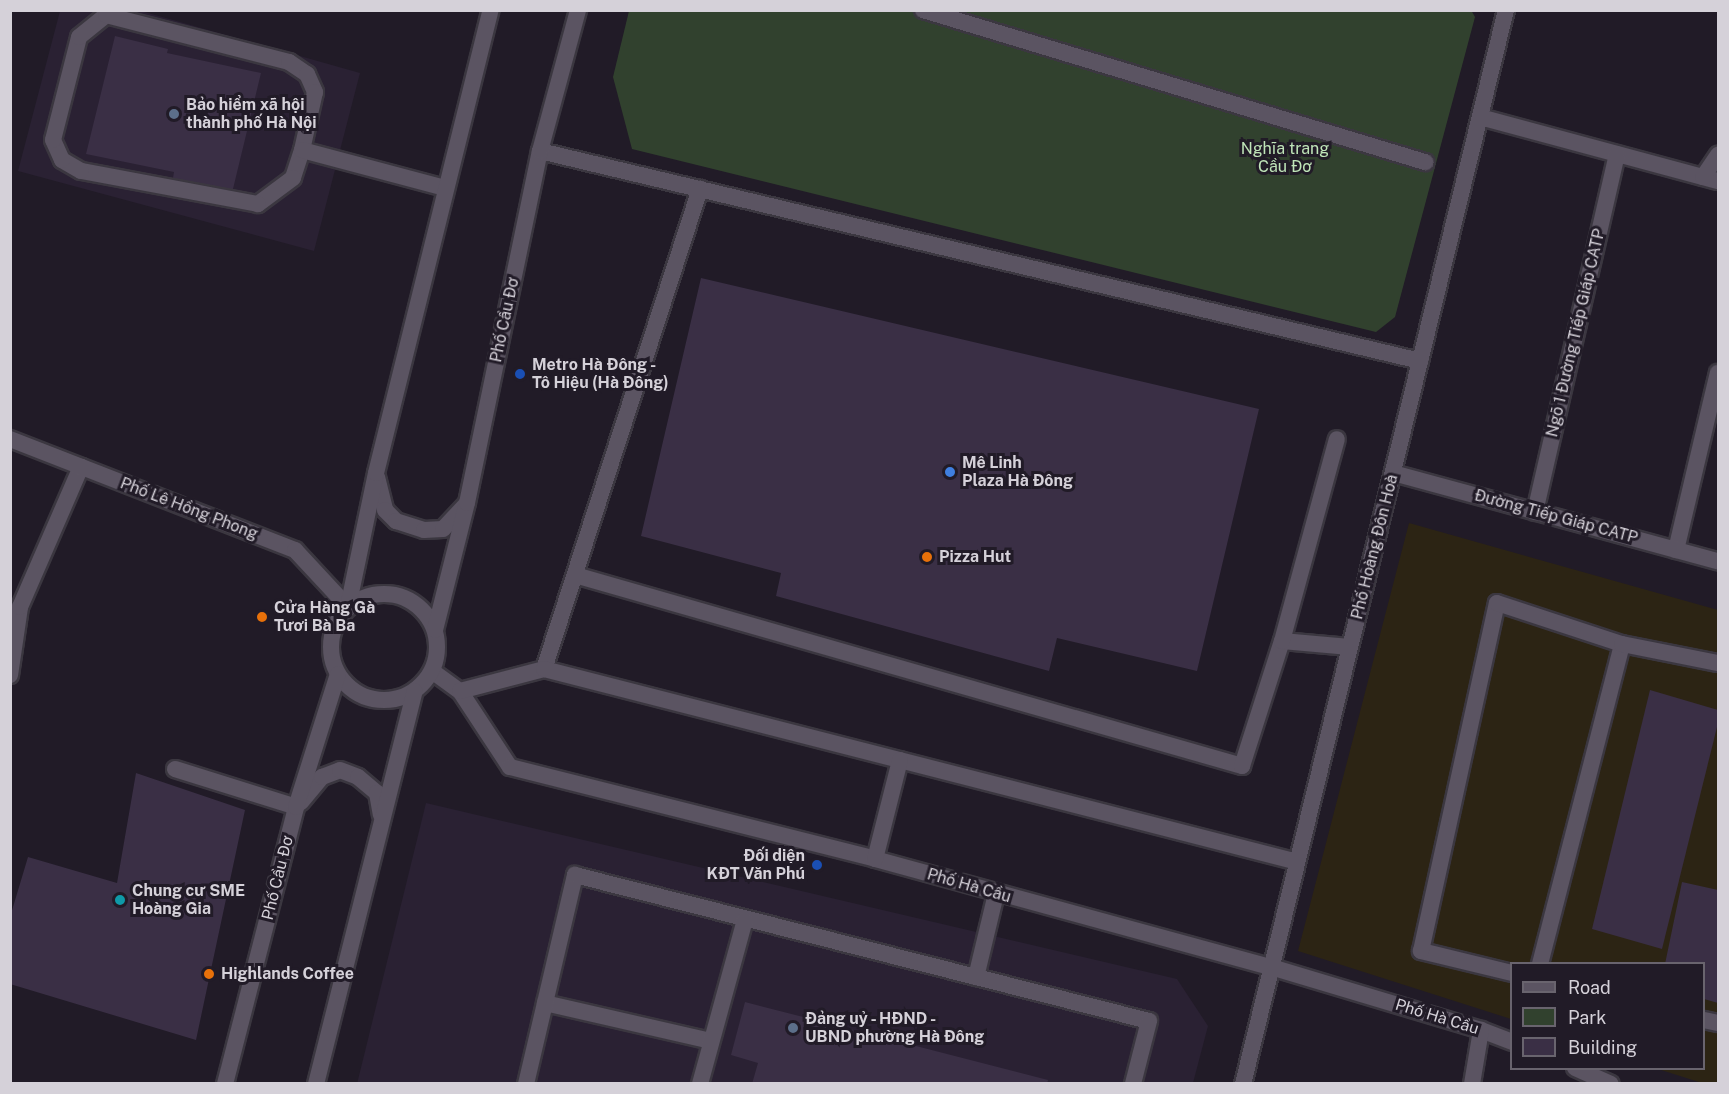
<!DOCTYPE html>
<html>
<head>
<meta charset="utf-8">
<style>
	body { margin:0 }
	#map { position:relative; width:1729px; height:1094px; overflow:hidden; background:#211b27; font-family:"Public Sans",sans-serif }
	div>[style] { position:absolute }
	.built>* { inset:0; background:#2a2133 }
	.industrial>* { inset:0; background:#2c2414 }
	.green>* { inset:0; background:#31412e }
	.building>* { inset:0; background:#3a2f45 }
	.roads { filter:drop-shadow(2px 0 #3b3740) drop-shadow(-2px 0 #3b3740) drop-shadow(0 2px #3b3740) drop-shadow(0 -2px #3b3740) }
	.service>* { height:16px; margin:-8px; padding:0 8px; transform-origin:8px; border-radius:8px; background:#5b5462 }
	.minor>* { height:16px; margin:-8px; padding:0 8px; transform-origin:8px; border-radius:8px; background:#5b5462 }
	.tertiary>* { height:16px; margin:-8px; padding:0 8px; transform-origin:8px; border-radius:8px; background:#5b5462 }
	.secondary>* { height:16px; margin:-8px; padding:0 8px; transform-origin:8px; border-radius:8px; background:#5b5462 }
	.secondary>.ring { margin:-8px; padding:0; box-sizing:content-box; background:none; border:16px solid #5b5462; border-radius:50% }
	.dots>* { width:16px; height:16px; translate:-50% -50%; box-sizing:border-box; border:3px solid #211b27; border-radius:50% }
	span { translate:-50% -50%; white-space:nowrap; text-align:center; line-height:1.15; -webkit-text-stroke:6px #211b27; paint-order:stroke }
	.poi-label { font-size:16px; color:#d5d1d9; font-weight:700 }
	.left { translate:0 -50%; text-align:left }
	.right { translate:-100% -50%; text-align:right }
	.park-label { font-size:16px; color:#bfe4b8 }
	.street-label { font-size:16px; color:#d5d1d9 }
	.frame { position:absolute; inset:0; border:12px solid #d5d1d9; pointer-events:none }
	.legend { position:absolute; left:1510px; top:962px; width:195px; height:108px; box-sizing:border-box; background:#211b27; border:2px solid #69646e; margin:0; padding:8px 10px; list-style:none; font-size:18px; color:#d5d1d9 }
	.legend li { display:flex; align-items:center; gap:12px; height:30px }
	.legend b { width:30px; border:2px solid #69646e }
</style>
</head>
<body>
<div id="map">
	<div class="built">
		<div style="clip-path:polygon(60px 11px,141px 11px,360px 73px,314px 251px,18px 171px)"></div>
		<div style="clip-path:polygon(426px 803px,1177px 979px,1208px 1026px,1193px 1083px,357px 1084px)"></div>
	</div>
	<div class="industrial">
		<div style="clip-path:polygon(1409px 523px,1718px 610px,1718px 1083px,1702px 1083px,1658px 1069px,1704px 1068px,1704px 964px,1512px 964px,1511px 1019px,1298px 951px)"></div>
	</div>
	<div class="green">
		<div style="clip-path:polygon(1471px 10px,1475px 17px,1395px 317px,1376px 332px,632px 149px,613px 77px,629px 11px)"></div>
	</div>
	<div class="building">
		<div style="clip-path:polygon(115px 36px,168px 49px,167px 53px,261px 73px,232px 193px,173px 178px,174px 172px,86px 154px)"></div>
		<div style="clip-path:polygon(701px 278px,1259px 409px,1197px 671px,1057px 638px,1049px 671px,776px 596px,781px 573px,641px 536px)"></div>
		<div style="clip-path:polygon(1650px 690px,1718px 710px,1718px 723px,1662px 949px,1592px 929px)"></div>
		<div style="clip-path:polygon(136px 773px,245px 810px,196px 1040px,10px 984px,10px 917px,28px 857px,117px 883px)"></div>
		<div style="clip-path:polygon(1682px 882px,1718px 890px,1718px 1003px,1704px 999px,1704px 964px,1665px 964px)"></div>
		<div style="clip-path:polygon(745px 1002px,1048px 1080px,1047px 1084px,752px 1084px,758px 1063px,731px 1055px)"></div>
	</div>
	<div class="roads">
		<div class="service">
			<div style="left:923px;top:10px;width:525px;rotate:16.85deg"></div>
			<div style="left:1480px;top:117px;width:246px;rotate:15.1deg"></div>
			<div style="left:302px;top:150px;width:29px;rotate:108deg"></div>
			<div style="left:293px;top:178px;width:44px;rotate:143.4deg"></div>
			<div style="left:258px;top:204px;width:180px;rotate:-169.4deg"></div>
			<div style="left:81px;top:171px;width:22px;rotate:-150deg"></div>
			<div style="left:62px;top:160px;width:22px;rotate:-114deg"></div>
			<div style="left:53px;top:140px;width:106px;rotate:-75.8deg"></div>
			<div style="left:79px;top:37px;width:35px;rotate:-39deg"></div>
			<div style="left:106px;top:15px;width:189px;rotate:14.4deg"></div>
			<div style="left:289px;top:62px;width:22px;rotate:34deg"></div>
			<div style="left:307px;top:74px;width:20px;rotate:66deg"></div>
			<div style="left:315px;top:92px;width:59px;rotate:102.6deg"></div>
			<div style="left:302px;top:150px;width:148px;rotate:14.9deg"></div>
			<div style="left:1703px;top:177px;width:27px;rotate:-56deg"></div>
			<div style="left:1535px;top:512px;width:367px;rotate:-77.1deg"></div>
			<div style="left:1676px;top:550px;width:182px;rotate:-76.7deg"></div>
			<div style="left:575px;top:575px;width:694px;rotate:15.98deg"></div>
			<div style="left:1242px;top:766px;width:131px;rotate:-72.3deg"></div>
			<div style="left:1282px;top:641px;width:68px;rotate:5deg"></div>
			<div style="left:1282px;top:641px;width:209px;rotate:-74.8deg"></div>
			<div style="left:544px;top:669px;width:505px;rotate:-72deg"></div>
			<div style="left:10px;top:675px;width:69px;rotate:-81.6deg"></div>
			<div style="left:20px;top:607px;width:153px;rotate:-66.5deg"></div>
			<div style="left:175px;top:769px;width:127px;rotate:17.4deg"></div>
			<div style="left:1540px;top:964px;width:330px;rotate:-75.6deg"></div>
			<div style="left:1512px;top:973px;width:94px;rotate:-166.4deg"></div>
			<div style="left:1421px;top:951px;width:356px;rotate:-77.7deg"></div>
			<div style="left:1497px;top:603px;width:132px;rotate:18.2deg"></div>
			<div style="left:1622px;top:644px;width:98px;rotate:11.2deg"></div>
			<div style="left:976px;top:977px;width:85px;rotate:-76.5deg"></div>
			<div style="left:545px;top:1003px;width:170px;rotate:12.9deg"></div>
			<div style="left:1704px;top:1020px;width:14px;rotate:12deg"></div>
			<div style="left:526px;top:1084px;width:215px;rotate:-76.8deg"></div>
			<div style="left:575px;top:875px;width:592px;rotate:14.27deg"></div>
			<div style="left:1149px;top:1021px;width:65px;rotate:104.3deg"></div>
			<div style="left:700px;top:1084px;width:170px;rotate:-74.7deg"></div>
		</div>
		<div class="minor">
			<div style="left:540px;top:151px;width:905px;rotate:13.42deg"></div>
			<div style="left:1393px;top:473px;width:337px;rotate:15.2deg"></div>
			<div style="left:1271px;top:967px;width:219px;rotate:16.7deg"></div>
			<div style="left:1481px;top:1030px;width:33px;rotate:21deg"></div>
			<div style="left:1575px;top:1068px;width:39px;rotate:24deg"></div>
			<div style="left:1472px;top:1084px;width:55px;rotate:-80.5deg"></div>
		</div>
		<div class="tertiary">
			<div style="left:10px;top:439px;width:306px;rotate:21.3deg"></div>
			<div style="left:295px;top:550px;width:78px;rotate:47.1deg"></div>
			<div style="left:432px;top:671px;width:34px;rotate:36deg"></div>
			<div style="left:460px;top:691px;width:91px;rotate:56.7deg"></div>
			<div style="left:510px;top:767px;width:376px;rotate:14.1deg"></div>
			<div style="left:875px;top:859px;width:410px;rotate:15.3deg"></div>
			<div style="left:460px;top:691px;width:87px;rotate:-14.7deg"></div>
			<div style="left:544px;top:669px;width:774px;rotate:14.36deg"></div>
			<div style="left:875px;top:859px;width:102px;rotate:-75.8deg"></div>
			<div style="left:1243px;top:1084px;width:1106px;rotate:-76.24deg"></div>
		</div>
		<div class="secondary">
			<div style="left:377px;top:477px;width:34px;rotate:76deg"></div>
			<div style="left:385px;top:510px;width:16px;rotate:45deg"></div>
			<div style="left:396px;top:521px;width:29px;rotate:18deg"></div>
			<div style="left:424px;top:530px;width:19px;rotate:-3deg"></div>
			<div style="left:443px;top:529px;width:33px;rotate:-47deg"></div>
			<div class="ring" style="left:331px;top:594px;width:90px;height:90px"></div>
			<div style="left:348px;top:607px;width:137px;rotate:-78.2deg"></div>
			<div style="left:376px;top:473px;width:477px;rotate:-76.1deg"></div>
			<div style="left:435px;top:630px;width:131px;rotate:-75.9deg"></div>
			<div style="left:467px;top:503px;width:359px;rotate:-78.3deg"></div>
			<div style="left:540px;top:151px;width:146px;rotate:-74.9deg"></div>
			<div style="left:301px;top:802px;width:33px;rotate:-50deg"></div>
			<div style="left:322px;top:777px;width:19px;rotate:-21deg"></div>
			<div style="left:340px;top:770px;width:19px;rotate:21deg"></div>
			<div style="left:358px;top:777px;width:25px;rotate:40deg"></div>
			<div style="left:377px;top:793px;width:22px;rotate:80deg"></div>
			<div style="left:225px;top:1084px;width:286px;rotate:-75.6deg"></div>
			<div style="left:296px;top:807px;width:139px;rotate:-72.5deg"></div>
			<div style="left:316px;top:1084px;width:405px;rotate:-75.9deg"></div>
		</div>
	</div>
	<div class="dots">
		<div style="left:174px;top:114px;background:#5c6f8a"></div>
		<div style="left:520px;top:374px;background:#1a4fb4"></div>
		<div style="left:950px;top:472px;background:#3f7fe0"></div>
		<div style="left:927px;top:557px;background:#e8710a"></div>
		<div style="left:262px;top:617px;background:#e8710a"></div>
		<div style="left:817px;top:865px;background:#1a4fb4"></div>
		<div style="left:120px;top:900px;background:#0f9aa8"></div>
		<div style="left:209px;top:974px;background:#e8710a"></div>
		<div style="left:793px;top:1028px;background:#5c6f8a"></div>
	</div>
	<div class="poi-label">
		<span class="left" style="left:186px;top:114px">Bảo hiểm xã hội<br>thành phố Hà Nội</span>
		<span class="left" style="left:532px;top:374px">Metro Hà Đông -<br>Tô Hiệu (Hà Đông)</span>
		<span class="left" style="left:962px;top:472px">Mê Linh<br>Plaza Hà Đông</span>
		<span class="left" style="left:939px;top:557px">Pizza Hut</span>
		<span class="left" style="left:274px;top:617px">Cửa Hàng Gà<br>Tươi Bà Ba</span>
		<span class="right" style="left:805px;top:865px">Đối diện<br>KĐT Văn Phú</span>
		<span class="left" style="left:132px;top:900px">Chung cư SME<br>Hoàng Gia</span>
		<span class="left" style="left:221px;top:974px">Highlands Coffee</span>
		<span class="left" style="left:805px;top:1028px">Đảng uỷ - HĐND -<br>UBND phường Hà Đông</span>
	</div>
	<div class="park-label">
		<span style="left:1285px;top:158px">Nghĩa trang<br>Cầu Đơ</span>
	</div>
	<div class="street-label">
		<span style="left:505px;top:320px;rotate:-78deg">Phố Cầu Đơ</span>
		<span style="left:1576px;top:333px;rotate:-77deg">Ngõ 1 Đường Tiếp Giáp CATP</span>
		<span style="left:189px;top:509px;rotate:21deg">Phố Lê Hồng Phong</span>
		<span style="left:1556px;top:517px;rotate:15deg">Đường Tiếp Giáp CATP</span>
		<span style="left:1375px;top:547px;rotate:-76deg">Phố Hoàng Đôn Hoà</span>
		<span style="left:278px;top:878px;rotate:-76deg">Phố Cầu Đơ</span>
		<span style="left:969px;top:886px;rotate:16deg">Phố Hà Cầu</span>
		<span style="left:1437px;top:1017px;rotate:17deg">Phố Hà Cầu</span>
	</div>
	<div class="frame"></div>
	<ul class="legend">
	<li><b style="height:8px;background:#5b5462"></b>Road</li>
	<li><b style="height:16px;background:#31412e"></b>Park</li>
	<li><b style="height:16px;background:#3a2f45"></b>Building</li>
	</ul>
</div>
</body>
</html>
